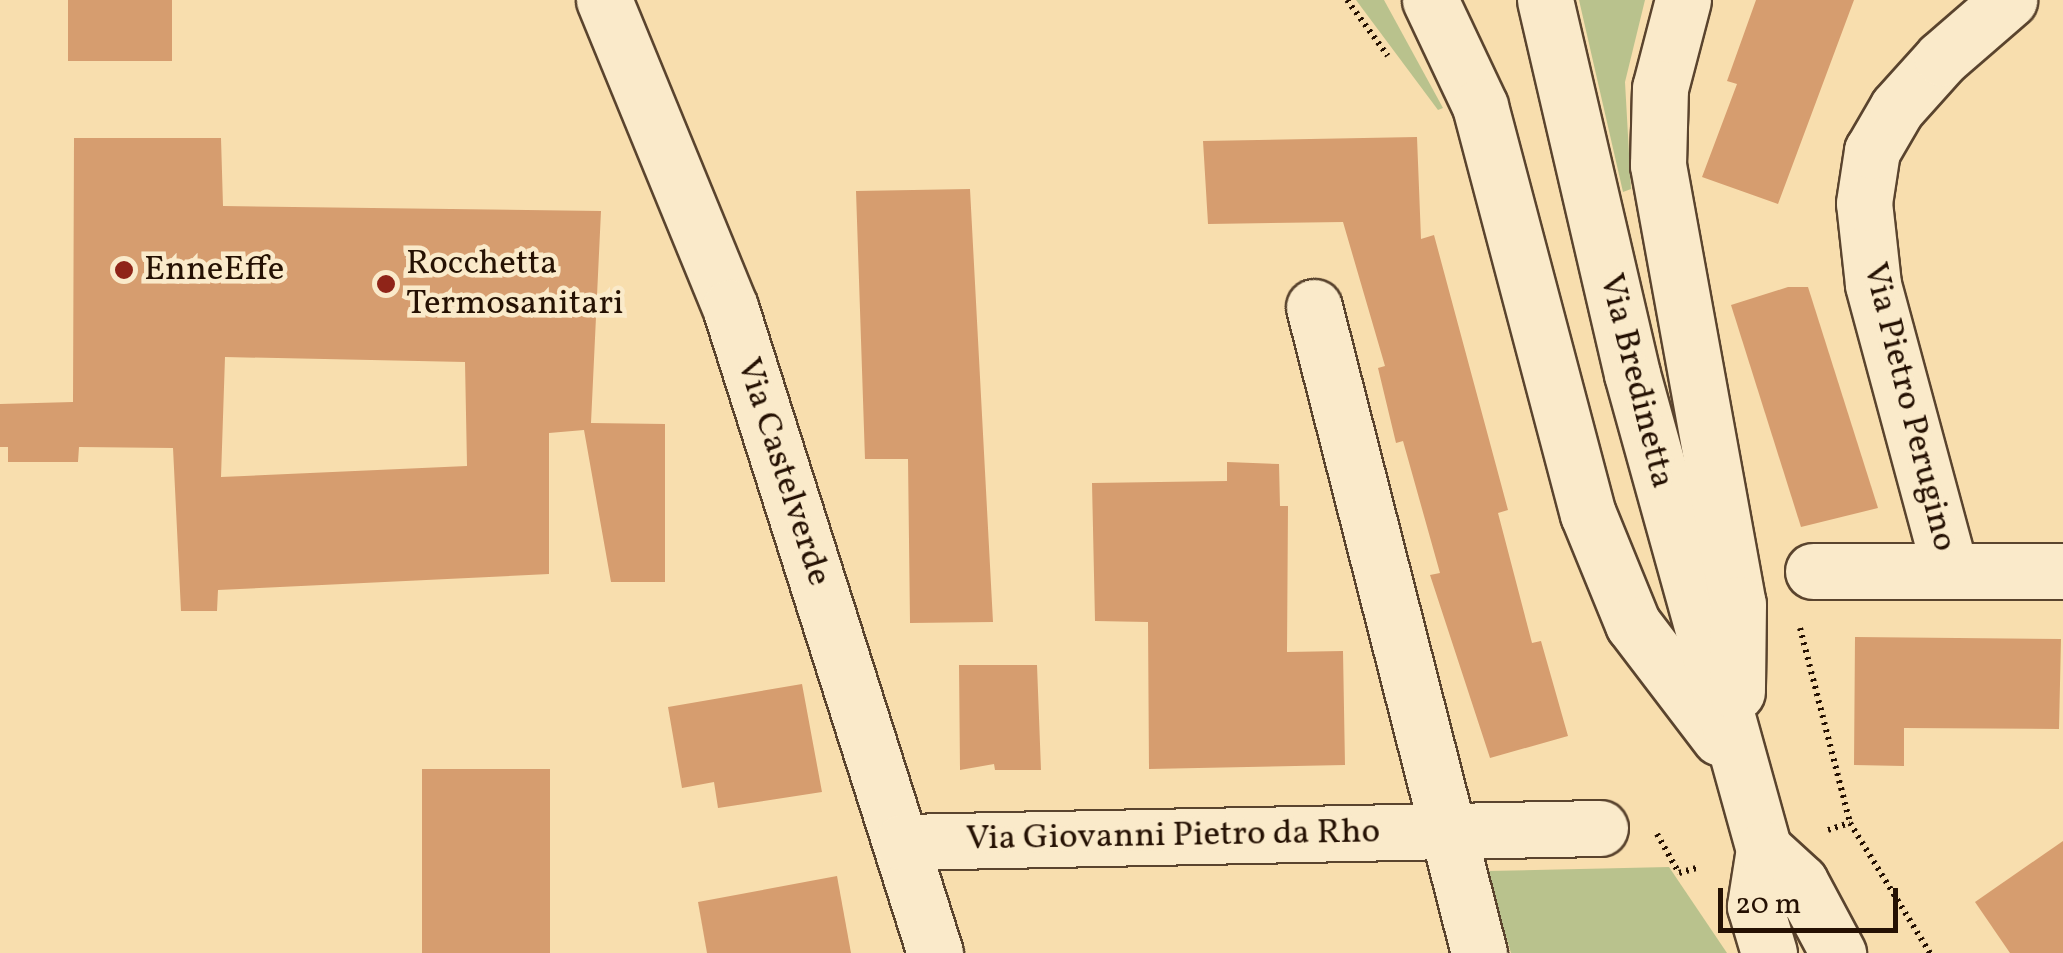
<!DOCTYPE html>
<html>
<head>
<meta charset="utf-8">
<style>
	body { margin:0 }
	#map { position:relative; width:2063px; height:953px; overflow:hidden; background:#f8deae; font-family:Vollkorn,serif }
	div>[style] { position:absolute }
	.green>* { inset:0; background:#b9c28d }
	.building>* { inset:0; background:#d69d6f; transform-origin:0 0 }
	.path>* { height:6px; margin-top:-3px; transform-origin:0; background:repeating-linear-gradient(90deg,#251103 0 2.5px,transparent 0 7.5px) }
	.roads { filter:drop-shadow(2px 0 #5a442e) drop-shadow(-2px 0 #5a442e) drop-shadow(0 2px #5a442e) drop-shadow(0 -2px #5a442e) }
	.minor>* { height:55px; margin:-27.5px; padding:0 27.5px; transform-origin:27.5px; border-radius:27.5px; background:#faeaca }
	.dots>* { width:28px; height:28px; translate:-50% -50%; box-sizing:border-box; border:5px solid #faeaca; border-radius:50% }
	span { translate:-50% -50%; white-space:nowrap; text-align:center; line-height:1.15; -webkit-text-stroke:9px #faeaca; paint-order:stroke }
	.poi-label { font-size:35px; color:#251103 }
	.left { translate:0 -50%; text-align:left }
	.street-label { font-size:35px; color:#251103 }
	.scale { position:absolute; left:1718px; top:888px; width:180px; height:45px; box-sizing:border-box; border:5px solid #251103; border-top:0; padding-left:12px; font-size:30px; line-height:35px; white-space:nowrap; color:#251103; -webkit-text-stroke:8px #faeaca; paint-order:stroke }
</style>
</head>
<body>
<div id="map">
	<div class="green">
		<div style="clip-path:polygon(1356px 0,1384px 0,1443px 108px,1438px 110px)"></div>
		<div style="clip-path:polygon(1579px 0,1645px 0,1625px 82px,1631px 189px,1623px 192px)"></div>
		<div style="clip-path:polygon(1669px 867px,1727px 953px,1511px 953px,1486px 871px)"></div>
	</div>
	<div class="building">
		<div style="left:68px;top:0;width:104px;height:61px"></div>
		<div style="clip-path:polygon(1756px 0,1854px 0,1778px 204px,1702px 177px,1737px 84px,1727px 81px)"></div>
		<div style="clip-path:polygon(1417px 137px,1421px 239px,1434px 235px,1508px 510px,1498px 513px,1532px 643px,1541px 641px,1568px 736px,1490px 758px,1430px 575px,1440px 573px,1403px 441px,1396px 443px,1378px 368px,1385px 366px,1343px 222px,1208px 224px,1203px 141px)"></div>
		<div style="clip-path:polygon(evenodd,74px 138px,221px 138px,223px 206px,601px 211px,591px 423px,665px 424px,665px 582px,611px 582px,584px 430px,549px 433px,549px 574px,218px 590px,217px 611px,181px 611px,173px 448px,79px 447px,78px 462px,8px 462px,8px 447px,0 447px,0 404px,73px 402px,74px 138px,225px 357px,465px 362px,467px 466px,221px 477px,225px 357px)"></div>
		<div style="clip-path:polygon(970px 189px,993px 622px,910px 623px,908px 459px,865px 459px,856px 191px)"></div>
		<div style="clip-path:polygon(1788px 287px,1808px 287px,1878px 508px,1801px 527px,1731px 305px)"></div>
		<div style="clip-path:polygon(1227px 462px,1279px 464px,1280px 506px,1288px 506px,1287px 652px,1343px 651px,1345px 765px,1149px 769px,1148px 622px,1095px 621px,1092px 483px,1227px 481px)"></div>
		<div style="clip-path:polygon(1855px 637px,2061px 639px,2059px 729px,1904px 728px,1904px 766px,1854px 765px)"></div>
		<div style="clip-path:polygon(959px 665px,1037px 665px,1041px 770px,995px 770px,994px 764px,960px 770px)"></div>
		<div style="clip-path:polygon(802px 684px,822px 792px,718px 808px,714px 782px,682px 788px,668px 707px)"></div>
		<div style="left:422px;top:769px;width:128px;height:184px"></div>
		<div style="clip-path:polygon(2063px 841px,2063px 953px,2010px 953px,1975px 902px)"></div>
		<div style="clip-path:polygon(837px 876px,851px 953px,707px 953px,698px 902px)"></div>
	</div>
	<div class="path">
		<div style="left:1347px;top:0;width:69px;rotate:53.8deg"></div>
		<div style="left:1800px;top:628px;width:201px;rotate:75.6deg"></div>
		<div style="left:1850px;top:823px;width:153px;rotate:58.4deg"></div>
		<div style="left:1828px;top:830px;width:23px;rotate:-18deg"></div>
		<div style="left:1657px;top:834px;width:45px;rotate:60.6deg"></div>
		<div style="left:1679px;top:873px;width:22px;rotate:-16deg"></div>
	</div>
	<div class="roads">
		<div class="minor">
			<div style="left:604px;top:0;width:332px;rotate:67.7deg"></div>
			<div style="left:730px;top:307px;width:678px;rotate:72.39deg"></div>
			<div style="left:1430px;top:0;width:117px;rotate:64.7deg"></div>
			<div style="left:1480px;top:106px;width:422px;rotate:75.2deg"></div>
			<div style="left:1588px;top:514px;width:119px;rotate:67.8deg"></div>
			<div style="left:1633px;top:624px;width:143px;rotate:52.7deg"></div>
			<div style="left:1545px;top:0;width:384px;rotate:76.9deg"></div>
			<div style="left:1632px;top:374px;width:493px;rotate:74.5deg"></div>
			<div style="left:1764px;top:849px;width:58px;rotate:99deg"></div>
			<div style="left:1755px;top:906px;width:49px;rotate:73.4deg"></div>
			<div style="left:1683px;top:0;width:91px;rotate:104.6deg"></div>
			<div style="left:1660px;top:88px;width:77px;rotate:91.5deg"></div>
			<div style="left:1658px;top:165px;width:446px;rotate:79.7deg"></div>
			<div style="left:1738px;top:604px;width:88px;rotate:90.7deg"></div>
			<div style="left:1314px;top:307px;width:667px;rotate:75.67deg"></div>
			<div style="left:1950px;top:570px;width:296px;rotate:-105.1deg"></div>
			<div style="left:1873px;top:284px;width:81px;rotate:-96.3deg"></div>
			<div style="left:1864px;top:203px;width:53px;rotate:-81.3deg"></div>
			<div style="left:1872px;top:151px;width:50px;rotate:-59.8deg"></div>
			<div style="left:1897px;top:108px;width:67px;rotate:-48deg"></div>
			<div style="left:1942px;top:58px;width:89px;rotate:-40.9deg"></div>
			<div style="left:1813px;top:571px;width:250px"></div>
			<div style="left:902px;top:842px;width:698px;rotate:-1.15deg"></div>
			<div style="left:1764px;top:849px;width:49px;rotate:42.5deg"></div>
			<div style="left:1800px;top:882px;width:81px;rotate:61.8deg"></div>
		</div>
	</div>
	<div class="dots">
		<div style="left:124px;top:270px;background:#8f2418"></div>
		<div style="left:386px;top:284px;background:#8f2418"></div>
	</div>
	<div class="poi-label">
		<span class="left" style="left:406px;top:284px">Rocchetta<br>Termosanitari</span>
		<span class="left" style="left:144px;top:270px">EnneEffe</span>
	</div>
	<div class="street-label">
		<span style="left:1636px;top:381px;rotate:76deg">Via Bredinetta</span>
		<span style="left:1909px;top:407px;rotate:76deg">Via Pietro Perugino</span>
		<span style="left:783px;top:472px;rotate:72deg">Via Castelverde</span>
		<span style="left:1173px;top:836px;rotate:-1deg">Via Giovanni Pietro da Rho</span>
	</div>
	<div class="scale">20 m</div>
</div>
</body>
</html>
